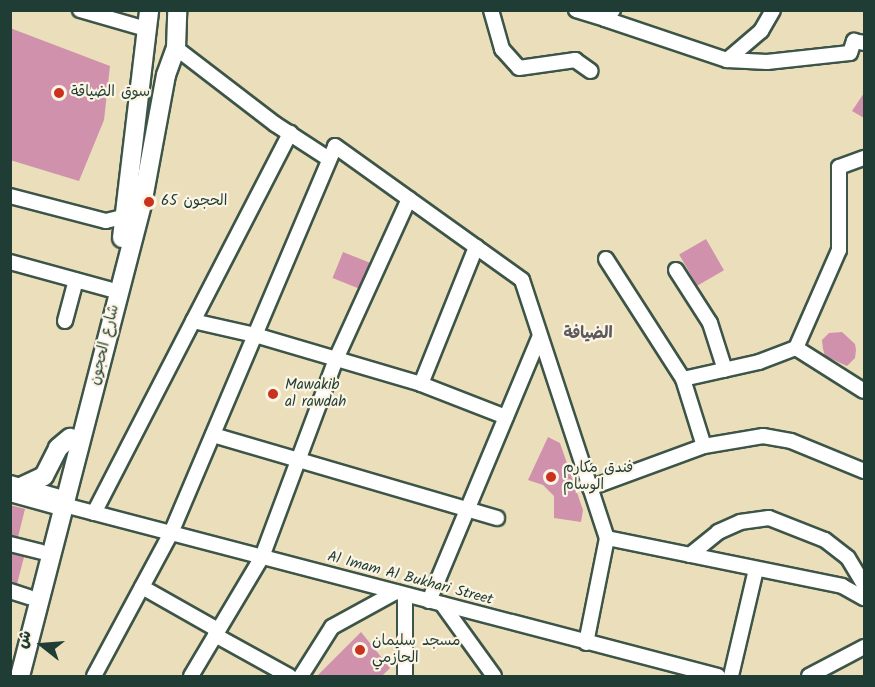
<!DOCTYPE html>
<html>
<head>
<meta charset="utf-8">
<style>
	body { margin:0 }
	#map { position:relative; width:875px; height:687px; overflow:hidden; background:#eadfba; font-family:Kalam,"Playpen Sans Arabic",sans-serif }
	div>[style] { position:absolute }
	.building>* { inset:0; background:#d091ac; transform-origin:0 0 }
	.roads { filter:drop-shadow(2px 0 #3d5548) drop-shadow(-2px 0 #3d5548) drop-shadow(0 2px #3d5548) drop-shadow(0 -2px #3d5548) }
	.minor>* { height:14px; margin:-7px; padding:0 7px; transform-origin:7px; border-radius:7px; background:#fff }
	.major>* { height:18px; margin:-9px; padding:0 9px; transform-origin:9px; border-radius:9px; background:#fff }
	.dots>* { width:16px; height:16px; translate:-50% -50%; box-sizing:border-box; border:3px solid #fcf5e5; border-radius:50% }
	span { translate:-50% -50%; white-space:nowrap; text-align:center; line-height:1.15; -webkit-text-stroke:4.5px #fcf5e5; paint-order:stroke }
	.poi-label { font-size:15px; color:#1f3d34 }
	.left { translate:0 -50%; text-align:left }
	.street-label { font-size:15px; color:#1f3d34 }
	.neighbourhood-label { font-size:16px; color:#5d5a5e; font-weight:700 }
	.frame { position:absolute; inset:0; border:12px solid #1f3d34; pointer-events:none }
	.north { position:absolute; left:12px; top:615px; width:60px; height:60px; -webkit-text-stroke:4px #fcf5e5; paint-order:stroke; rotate:287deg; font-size:16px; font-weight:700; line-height:24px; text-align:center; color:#1f3d34 }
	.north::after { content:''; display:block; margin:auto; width:21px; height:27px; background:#1f3d34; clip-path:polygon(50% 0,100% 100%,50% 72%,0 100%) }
</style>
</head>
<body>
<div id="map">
	<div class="building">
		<div style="clip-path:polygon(10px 28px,110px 66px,104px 120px,79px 181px,10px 160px)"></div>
		<div style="clip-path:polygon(864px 93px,864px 118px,852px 111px)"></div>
		<div style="left:706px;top:239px;width:36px;height:31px;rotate:60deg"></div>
		<div style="left:343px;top:252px;width:29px;height:28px;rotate:22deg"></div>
		<div style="clip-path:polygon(842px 332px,855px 344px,856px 350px,855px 358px,847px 366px,825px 356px,823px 349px,822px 340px,829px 333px)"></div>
		<div style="clip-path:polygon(548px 437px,560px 443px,583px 510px,581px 522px,554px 518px,554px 496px,543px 485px,528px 480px)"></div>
		<div style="clip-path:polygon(10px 505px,25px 509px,18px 537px,10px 535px)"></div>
		<div style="clip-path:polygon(10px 553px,24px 557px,17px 584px,10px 582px)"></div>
		<div style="clip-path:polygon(361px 632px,390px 668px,382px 676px,317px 676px)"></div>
	</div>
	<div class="roads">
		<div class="minor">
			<div style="left:80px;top:10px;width:69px;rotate:16.1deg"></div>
			<div style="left:491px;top:10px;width:41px;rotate:74.2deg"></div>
			<div style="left:502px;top:49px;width:25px;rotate:48deg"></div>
			<div style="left:519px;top:68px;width:57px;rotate:-8.1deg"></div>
			<div style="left:575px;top:60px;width:19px;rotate:35deg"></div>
			<div style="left:576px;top:10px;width:30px;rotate:17deg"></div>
			<div style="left:605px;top:19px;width:12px;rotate:-48deg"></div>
			<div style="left:605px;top:19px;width:129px;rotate:18.6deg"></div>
			<div style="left:727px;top:60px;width:45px;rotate:-40.5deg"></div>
			<div style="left:761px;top:31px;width:24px;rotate:-60deg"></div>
			<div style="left:176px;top:48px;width:125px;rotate:37.5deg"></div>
			<div style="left:275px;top:124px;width:64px;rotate:32.9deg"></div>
			<div style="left:727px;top:60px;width:40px;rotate:2.9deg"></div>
			<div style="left:767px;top:62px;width:83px;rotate:-6.2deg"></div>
			<div style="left:850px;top:53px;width:13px;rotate:-72deg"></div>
			<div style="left:854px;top:41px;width:10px;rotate:11deg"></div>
			<div style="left:10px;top:196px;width:99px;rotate:14.6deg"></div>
			<div style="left:106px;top:221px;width:21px;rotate:-14deg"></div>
			<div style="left:606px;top:259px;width:143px;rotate:57.3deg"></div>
			<div style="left:683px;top:379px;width:70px;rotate:72.6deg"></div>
			<div style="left:10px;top:262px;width:103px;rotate:15.3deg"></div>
			<div style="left:676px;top:270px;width:63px;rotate:57.3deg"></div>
			<div style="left:710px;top:323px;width:49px;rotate:72.3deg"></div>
			<div style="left:65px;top:321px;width:42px;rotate:-75deg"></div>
			<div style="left:193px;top:321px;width:64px;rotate:12.7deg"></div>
			<div style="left:255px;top:335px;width:173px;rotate:16.4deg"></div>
			<div style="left:421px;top:384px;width:91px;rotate:21.2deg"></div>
			<div style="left:796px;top:348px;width:80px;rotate:32.3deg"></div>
			<div style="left:683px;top:379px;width:78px;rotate:-12.6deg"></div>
			<div style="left:759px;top:362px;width:40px;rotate:-21deg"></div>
			<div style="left:796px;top:348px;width:107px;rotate:-66.3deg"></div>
			<div style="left:839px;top:250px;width:83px;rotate:-90deg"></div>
			<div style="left:839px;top:167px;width:27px;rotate:-20deg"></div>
			<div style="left:421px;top:384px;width:148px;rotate:-68.1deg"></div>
			<div style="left:213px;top:435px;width:296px;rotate:16.3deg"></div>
			<div style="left:10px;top:483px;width:48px;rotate:15.8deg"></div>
			<div style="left:590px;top:488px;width:121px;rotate:-20.2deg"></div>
			<div style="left:704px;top:446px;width:60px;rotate:-9.6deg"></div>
			<div style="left:763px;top:436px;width:28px;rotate:10deg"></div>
			<div style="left:791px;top:441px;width:79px;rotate:22.3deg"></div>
			<div style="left:10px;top:494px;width:46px;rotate:15.3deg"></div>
			<div style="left:64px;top:505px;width:676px;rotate:14.65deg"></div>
			<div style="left:94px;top:513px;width:428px;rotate:-62.7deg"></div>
			<div style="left:607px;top:538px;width:240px;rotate:11.5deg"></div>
			<div style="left:842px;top:586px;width:25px;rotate:29deg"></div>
			<div style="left:10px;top:544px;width:32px;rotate:14deg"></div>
			<div style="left:690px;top:555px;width:36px;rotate:-39deg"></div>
			<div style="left:718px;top:532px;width:24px;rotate:-24deg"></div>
			<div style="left:740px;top:522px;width:29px;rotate:-8deg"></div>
			<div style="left:769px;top:518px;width:60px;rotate:21.4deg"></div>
			<div style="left:825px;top:540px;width:29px;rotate:38deg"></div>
			<div style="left:848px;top:558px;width:31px;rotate:59deg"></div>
			<div style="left:142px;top:587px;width:87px;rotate:29.5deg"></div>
			<div style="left:10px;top:591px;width:20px;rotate:18deg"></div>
			<div style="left:429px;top:601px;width:287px;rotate:-67.3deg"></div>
			<div style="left:442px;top:604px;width:89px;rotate:54.2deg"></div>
			<div style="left:215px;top:635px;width:85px;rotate:29deg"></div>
			<div style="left:94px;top:676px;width:162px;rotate:-61.7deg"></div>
			<div style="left:171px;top:533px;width:420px;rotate:-67deg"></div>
			<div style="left:335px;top:146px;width:230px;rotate:35.6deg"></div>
			<div style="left:522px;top:280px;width:272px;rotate:71.8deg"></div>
			<div style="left:607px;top:538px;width:107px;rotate:101.3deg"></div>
			<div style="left:191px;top:676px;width:139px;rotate:-59.2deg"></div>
			<div style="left:262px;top:557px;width:211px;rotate:-69.5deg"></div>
			<div style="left:336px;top:359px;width:176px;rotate:-65.5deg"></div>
			<div style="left:301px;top:676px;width:58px;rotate:-57.7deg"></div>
			<div style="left:332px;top:627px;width:73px;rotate:-28.7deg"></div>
			<div style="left:405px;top:676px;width:81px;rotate:-90deg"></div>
			<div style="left:731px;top:676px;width:110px;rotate:-76.8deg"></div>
			<div style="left:809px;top:676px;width:62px;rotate:-27.8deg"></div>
		</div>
		<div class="major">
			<div style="left:122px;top:238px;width:230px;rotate:-83.2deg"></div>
			<div style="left:23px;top:486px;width:23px;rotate:-25deg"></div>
			<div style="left:44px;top:476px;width:31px;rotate:-63deg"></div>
			<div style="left:58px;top:448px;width:16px;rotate:-40deg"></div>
			<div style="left:20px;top:676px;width:493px;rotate:-75.5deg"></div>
			<div style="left:143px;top:199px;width:126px;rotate:-79.5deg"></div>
			<div style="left:166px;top:75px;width:29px;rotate:-70deg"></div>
			<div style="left:176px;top:48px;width:38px;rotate:-88deg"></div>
		</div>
	</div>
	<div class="dots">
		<div style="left:59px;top:93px;background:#c8321e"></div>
		<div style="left:149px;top:202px;background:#c8321e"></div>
		<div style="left:273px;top:394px;background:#c8321e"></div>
		<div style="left:551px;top:477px;background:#c8321e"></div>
		<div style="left:360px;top:650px;background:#c8321e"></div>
	</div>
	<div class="poi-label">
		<span class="left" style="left:71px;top:93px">سوق الضياقة</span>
		<span class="left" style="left:161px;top:202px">الحجون 65</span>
		<span class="left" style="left:285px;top:394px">Mawakib<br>al rawdah</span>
		<span class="left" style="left:563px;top:477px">فندق مكارم<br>الوسام</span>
		<span class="left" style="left:372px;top:650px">مسجد سليمان<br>الحازمي</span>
	</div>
	<div class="street-label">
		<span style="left:105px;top:345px;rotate:-76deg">شارع الحجون</span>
		<span style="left:410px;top:579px;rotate:15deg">Al Imam Al Bukhari Street</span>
	</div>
	<div class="neighbourhood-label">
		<span style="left:588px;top:334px">الضيافة</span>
	</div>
	<div class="frame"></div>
	<div class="north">ش</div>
</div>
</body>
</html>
